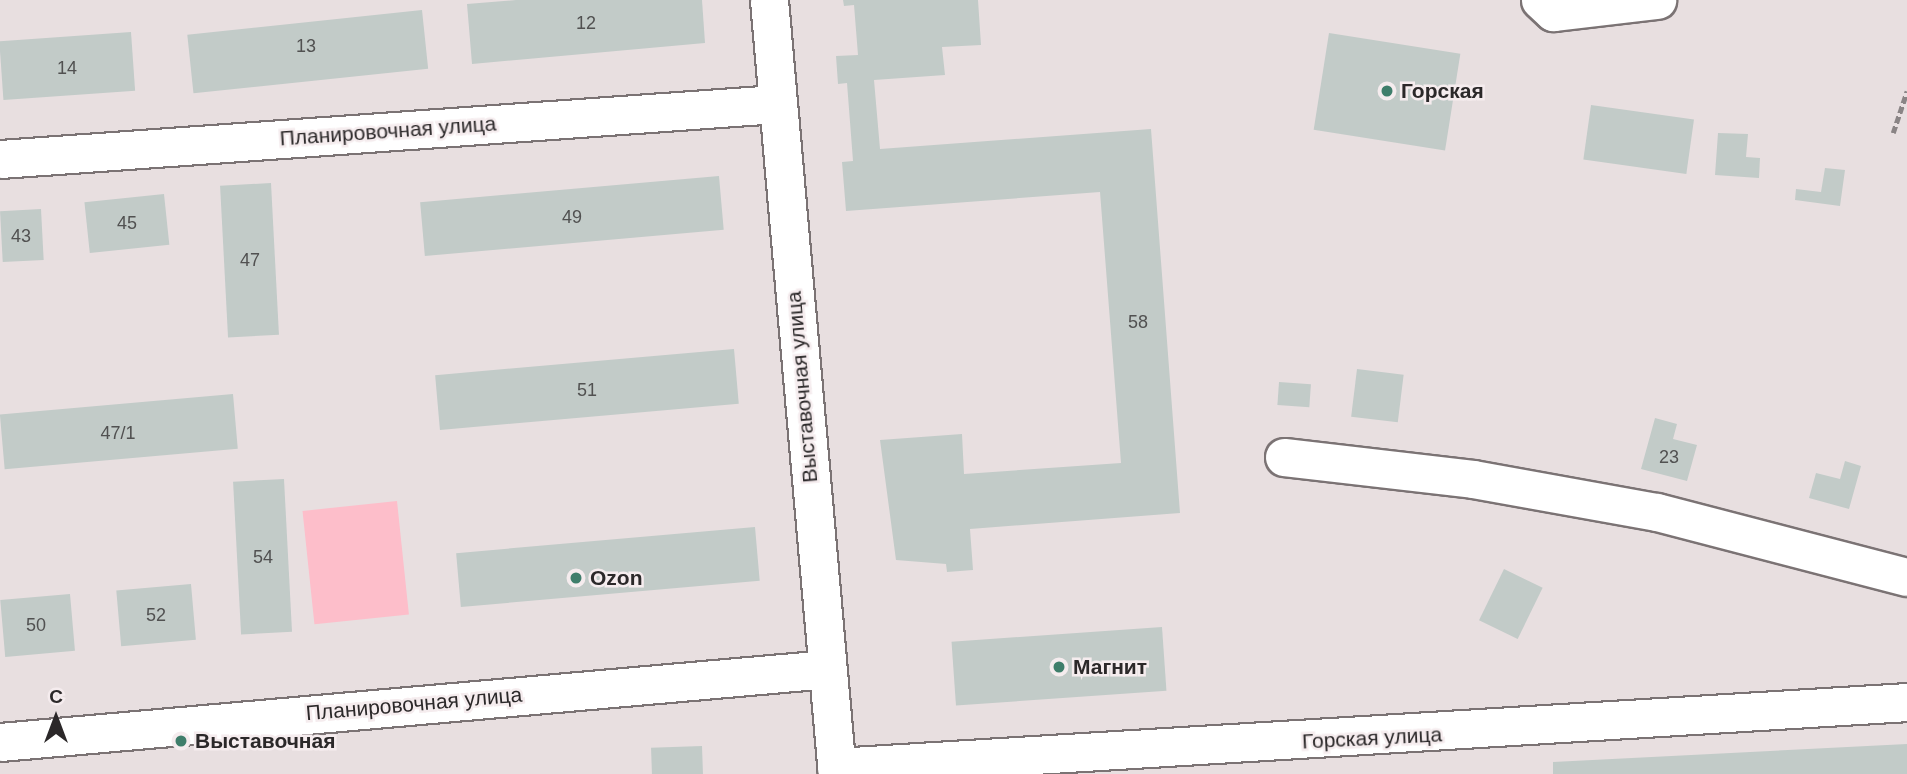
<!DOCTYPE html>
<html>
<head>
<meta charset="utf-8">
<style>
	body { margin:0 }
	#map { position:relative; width:1907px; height:774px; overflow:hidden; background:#e8dfe0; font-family:Helvetica,sans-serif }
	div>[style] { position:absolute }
	.green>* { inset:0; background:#fdbeca; transform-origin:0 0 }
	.building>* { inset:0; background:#c2cbc8; transform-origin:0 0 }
	.path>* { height:4.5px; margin-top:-2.25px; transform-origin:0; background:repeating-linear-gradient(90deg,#8a8485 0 7px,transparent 0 10.5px) }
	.roads { filter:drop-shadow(2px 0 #7b7374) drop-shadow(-2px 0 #7b7374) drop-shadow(0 2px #7b7374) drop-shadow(0 -2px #7b7374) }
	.minor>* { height:37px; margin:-18.5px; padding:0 18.5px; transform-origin:18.5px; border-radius:18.5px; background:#fff }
	.dots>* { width:19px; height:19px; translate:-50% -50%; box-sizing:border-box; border:4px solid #f5ecee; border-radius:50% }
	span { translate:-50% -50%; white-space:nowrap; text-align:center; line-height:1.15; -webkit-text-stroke:5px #f5ecee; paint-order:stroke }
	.number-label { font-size:18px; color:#515151 }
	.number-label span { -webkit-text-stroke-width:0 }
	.poi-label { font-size:21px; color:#2b2829; font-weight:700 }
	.left { translate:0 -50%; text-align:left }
	.street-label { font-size:21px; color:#2b2829 }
	.north { position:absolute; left:21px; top:683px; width:70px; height:70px; -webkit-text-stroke:5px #f5ecee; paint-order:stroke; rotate:0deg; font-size:19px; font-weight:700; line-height:28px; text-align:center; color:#2b2829 }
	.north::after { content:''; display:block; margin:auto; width:24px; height:32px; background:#2b2829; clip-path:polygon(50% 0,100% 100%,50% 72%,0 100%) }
</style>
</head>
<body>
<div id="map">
	<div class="green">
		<div style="left:397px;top:501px;width:114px;height:95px;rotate:84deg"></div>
	</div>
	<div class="building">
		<div style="clip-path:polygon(516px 0,702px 0,705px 43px,472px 64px,467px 4px)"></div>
		<div style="clip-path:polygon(843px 0,978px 0,981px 45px,942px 47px,945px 75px,874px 80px,880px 149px,1151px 129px,1180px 513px,970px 529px,973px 570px,947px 572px,946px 564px,896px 560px,880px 440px,962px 434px,964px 474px,1121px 463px,1100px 192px,846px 211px,842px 162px,853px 161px,847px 83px,838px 84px,836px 56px,858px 55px,854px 5px,844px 6px)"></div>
		<div style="left:422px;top:10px;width:59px;height:236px;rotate:84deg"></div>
		<div style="left:131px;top:32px;width:59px;height:132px;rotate:86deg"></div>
		<div style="left:1329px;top:33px;width:133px;height:98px;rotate:9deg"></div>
		<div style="left:1591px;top:105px;width:104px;height:55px;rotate:8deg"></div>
		<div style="clip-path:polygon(1718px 133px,1748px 134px,1746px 157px,1760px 158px,1759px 178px,1715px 175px)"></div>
		<div style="clip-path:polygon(1825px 168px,1845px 170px,1840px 206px,1795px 200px,1796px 189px,1821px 192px)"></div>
		<div style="left:719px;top:176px;width:54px;height:300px;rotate:85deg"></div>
		<div style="left:271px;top:183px;width:152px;height:51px;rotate:87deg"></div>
		<div style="left:164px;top:194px;width:51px;height:80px;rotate:84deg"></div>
		<div style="left:41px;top:209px;width:51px;height:41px;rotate:87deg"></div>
		<div style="left:734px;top:349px;width:55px;height:300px;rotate:85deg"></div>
		<div style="left:1357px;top:369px;width:47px;height:48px;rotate:7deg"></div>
		<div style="left:1279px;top:382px;width:32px;height:23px;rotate:4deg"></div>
		<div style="left:233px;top:394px;width:55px;height:234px;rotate:85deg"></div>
		<div style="clip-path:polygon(1655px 418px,1677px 424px,1673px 439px,1697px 445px,1687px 481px,1641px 469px)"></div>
		<div style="clip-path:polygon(1845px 461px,1861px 466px,1849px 509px,1809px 498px,1816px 473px,1840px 479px)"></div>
		<div style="left:284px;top:479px;width:153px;height:51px;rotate:87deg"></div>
		<div style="left:755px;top:527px;width:54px;height:300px;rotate:85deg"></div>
		<div style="left:1504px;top:569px;width:43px;height:57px;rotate:26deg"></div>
		<div style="left:191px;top:584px;width:56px;height:75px;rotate:85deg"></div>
		<div style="left:70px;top:594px;width:57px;height:70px;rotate:85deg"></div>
		<div style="left:1162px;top:627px;width:64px;height:211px;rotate:86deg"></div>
		<div style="clip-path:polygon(1907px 744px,1907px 774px,1553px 774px,1553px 762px)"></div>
		<div style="left:702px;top:746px;width:28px;height:51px;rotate:88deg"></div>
	</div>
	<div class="path">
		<div style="left:1893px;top:133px;width:44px;rotate:-71.6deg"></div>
	</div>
	<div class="roads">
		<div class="minor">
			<div style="left:769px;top:0;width:777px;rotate:84.98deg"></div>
			<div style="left:1540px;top:0;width:18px;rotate:43deg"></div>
			<div style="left:1553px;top:12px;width:105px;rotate:-6.6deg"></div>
			<div style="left:0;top:159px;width:778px;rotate:-4.05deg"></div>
			<div style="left:1284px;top:457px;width:190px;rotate:6.6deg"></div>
			<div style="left:1473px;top:479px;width:187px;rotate:10.2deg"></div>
			<div style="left:1657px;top:512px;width:258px;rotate:14.6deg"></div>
			<div style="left:0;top:742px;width:831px;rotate:-5.04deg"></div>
			<div style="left:836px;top:767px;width:1073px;rotate:-3.47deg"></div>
		</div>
	</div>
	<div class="dots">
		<div style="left:1387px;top:91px;background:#3f7e6b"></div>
		<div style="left:576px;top:578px;background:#3f7e6b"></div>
		<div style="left:1059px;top:667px;background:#3f7e6b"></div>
		<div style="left:181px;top:741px;background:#3f7e6b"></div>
	</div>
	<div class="number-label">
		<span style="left:586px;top:23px">12</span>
		<span style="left:306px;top:46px">13</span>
		<span style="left:67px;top:68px">14</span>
		<span style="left:572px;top:217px">49</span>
		<span style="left:127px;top:223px">45</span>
		<span style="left:21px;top:236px">43</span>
		<span style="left:250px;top:260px">47</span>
		<span style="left:1138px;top:322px">58</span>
		<span style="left:587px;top:390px">51</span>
		<span style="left:118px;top:433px">47/1</span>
		<span style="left:1669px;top:457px">23</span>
		<span style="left:263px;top:557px">54</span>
		<span style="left:156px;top:615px">52</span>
		<span style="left:36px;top:625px">50</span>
	</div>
	<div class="poi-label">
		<span class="left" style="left:1401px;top:91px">Горская</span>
		<span class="left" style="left:590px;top:578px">Ozon</span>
		<span class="left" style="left:1073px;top:667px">Магнит</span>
		<span class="left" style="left:195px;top:741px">Выставочная</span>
	</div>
	<div class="street-label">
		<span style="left:388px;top:131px;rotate:-4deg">Планировочная улица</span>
		<span style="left:802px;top:387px;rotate:-95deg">Выставочная улица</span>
		<span style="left:414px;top:704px;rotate:-5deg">Планировочная улица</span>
		<span style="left:1372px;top:738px;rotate:-3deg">Горская улица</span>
	</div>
	<div class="north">С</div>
</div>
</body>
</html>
